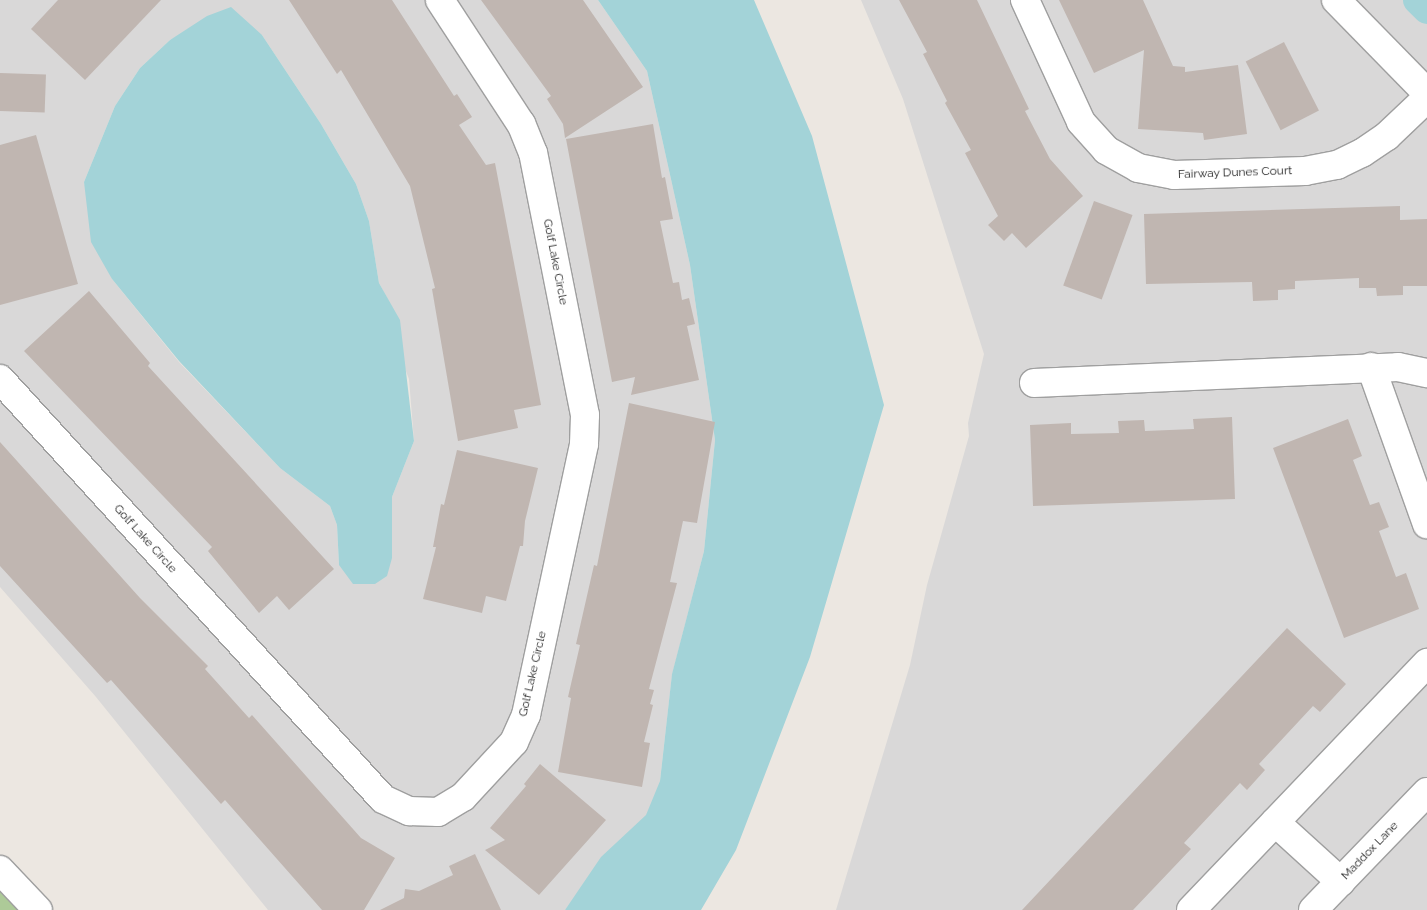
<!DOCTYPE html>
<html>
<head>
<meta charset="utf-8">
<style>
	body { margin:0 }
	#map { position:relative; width:1427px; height:910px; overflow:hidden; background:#ece7e1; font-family:Raleway,sans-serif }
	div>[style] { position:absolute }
	.residential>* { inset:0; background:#d9d8d8 }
	.forest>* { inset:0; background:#adca98 }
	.water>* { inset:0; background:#a3d3d8 }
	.canal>* { height:28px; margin:-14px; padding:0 14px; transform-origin:14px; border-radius:14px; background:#a3d3d8 }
	.building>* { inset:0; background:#c0b6b1; transform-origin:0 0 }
	.roads { filter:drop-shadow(1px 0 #9f9f9f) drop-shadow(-1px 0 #9f9f9f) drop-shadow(0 1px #9f9f9f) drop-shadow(0 -1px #9f9f9f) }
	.minor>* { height:28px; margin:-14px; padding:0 14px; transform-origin:14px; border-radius:14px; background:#fff }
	span { translate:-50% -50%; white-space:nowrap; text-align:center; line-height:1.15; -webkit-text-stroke:4px #fff; paint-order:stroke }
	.street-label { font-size:12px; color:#1b1b1b }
</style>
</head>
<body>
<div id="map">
	<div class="residential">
		<div style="clip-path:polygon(evenodd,0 0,598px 0,647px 71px,690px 265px,715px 440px,704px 551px,672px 675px,657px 807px,565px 910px,268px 910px,96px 697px,0 587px,0 0,189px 30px,262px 35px,321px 124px,356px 184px,369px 221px,379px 283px,399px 320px,402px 361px,409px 379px,414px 441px,392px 497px,392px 558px,339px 565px,337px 525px,330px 506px,280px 468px,179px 362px,112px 279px,84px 182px,115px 106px,140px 68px,170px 40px,189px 30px)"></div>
		<div style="clip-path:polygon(861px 0,1427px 0,1427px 910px,836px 910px,910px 665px,927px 585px,969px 436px,968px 423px,984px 354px,903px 99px)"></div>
	</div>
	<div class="forest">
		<div style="clip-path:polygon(0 890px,19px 910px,0 910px)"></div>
	</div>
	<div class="water">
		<div style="clip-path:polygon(598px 0,754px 0,812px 136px,884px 405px,810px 657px,736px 850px,701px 910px,565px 910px,601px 857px,646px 815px,660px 781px,672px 674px,704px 551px,715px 440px,690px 265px,647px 71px)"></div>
		<div style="clip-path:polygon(231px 7px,262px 35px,321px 124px,356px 184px,369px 221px,379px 283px,400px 320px,414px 441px,392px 497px,392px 558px,387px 576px,375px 584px,353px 584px,339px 565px,337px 525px,330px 506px,280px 468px,179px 361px,112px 279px,91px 242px,84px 182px,115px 106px,140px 68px,170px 40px,207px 16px)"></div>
	</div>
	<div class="canal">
		<div style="left:1417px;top:0;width:14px;rotate:45deg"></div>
	</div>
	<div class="building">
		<div style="clip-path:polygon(58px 0,161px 0,85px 80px,31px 29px)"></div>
		<div style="clip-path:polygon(289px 0,392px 0,454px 96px,457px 94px,472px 117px,459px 125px,486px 165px,495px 163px,541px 405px,514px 410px,518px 428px,458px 441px,432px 289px,435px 288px,410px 186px,341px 70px,337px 74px)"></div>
		<div style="clip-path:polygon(481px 0,583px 0,643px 87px,565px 138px,563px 124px,547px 99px,551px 96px)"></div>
		<div style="clip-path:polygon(899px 0,977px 0,1029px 109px,1025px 111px,1050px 159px,1083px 196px,1026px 248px,1012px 233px,1004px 241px,988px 225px,998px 216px,965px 153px,971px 150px,945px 103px,947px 101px,923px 54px,927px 52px)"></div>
		<div style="clip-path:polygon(1059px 0,1143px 0,1173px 66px,1185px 67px,1185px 72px,1238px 65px,1247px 134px,1204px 140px,1203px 133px,1138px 129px,1144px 50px,1094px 73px)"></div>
		<div style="left:1284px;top:42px;width:77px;height:43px;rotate:63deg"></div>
		<div style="left:0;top:73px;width:46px;height:38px;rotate:2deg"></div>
		<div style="clip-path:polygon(653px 124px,662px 178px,665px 177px,673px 219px,660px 221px,673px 283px,679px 282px,682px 300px,689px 298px,695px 324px,687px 326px,699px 380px,631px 395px,635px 377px,612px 382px,566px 139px)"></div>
		<div style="clip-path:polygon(36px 135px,78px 284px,0 305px,0 145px)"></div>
		<div style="left:1094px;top:201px;width:41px;height:90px;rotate:20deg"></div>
		<div style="clip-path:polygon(1400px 206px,1400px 220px,1427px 219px,1427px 286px,1403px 286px,1403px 295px,1377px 296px,1376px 288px,1359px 288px,1359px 278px,1295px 281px,1295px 289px,1278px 290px,1278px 300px,1253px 301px,1252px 282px,1146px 284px,1144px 214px)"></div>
		<div style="clip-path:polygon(89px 291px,150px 363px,148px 366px,334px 569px,289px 610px,277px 596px,259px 613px,208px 551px,212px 547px,24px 351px)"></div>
		<div style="clip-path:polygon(629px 403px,715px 422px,697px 523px,683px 521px,670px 582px,677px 583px,649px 689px,654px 690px,650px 704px,653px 705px,644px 742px,650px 743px,642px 787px,558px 772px,571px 698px,568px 697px,580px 645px,576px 644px,594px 565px,597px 566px)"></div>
		<div style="clip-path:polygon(1232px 417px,1235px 499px,1033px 506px,1030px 425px,1071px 423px,1071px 434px,1119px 433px,1118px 421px,1144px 420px,1145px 431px,1194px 429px,1193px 419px)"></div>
		<div style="clip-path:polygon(1348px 419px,1362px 456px,1353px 460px,1370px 505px,1379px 502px,1389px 527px,1379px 531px,1396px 577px,1406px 573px,1419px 609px,1344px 638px,1273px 448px)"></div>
		<div style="clip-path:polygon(0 442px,140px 598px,208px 666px,205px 669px,249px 718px,252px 715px,361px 838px,395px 858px,364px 910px,322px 910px,225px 800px,221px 804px,111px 680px,107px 683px,0 566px)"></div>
		<div style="clip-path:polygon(457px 450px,538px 468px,525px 521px,523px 546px,520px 546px,506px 601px,486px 596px,482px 613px,423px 599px,436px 547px,433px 547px,441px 504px,444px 505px)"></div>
		<div style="clip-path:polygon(1287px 628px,1346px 684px,1320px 712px,1313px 706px,1259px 764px,1265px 770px,1247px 790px,1240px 783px,1184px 843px,1191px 849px,1133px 910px,1022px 910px)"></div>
		<div style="clip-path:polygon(540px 764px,606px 820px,539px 895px,485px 850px,505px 840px,490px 828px,526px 786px,524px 784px)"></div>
		<div style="clip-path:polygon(475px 854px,501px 910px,380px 910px,404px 898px,405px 889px,419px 891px,453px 875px,449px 866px)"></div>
	</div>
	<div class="roads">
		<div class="minor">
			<div style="left:1025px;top:0;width:134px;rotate:65.3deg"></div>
			<div style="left:1081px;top:122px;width:38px;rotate:48deg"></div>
			<div style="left:1106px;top:150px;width:37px;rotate:29deg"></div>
			<div style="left:1138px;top:168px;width:37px;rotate:11deg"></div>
			<div style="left:1174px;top:175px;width:131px;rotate:-1.7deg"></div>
			<div style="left:1305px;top:171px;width:33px;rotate:-11deg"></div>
			<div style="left:1337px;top:165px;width:28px;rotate:-26deg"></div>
			<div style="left:1362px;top:153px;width:30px;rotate:-34deg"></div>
			<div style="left:1387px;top:136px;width:55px;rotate:-43.5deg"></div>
			<div style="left:1336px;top:0;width:130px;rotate:45.6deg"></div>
			<div style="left:1371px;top:367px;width:167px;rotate:70.4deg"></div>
			<div style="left:0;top:379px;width:568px;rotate:47.64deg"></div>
			<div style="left:383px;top:799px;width:29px;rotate:25deg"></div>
			<div style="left:409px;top:811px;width:29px;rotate:2deg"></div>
			<div style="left:438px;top:812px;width:29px;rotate:-31deg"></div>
			<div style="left:463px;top:797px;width:75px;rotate:-47.2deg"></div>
			<div style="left:514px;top:742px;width:30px;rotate:-66deg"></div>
			<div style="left:526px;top:715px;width:277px;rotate:-77.9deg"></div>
			<div style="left:584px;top:444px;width:29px;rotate:-88deg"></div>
			<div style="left:585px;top:415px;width:267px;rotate:-101.2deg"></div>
			<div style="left:533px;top:153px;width:31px;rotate:-112deg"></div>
			<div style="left:521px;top:124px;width:148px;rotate:-123.2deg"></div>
			<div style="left:1034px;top:383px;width:364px;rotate:-2.5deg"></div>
			<div style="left:1398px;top:367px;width:30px;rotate:12deg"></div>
			<div style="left:1275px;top:822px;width:89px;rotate:42.3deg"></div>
			<div style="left:0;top:870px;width:55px;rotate:46.5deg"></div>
			<div style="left:1191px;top:910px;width:342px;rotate:-46.3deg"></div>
			<div style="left:1313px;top:910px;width:164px;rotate:-46deg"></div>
		</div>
	</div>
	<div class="street-label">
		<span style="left:1235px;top:173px;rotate:-2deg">Fairway Dunes Court</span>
		<span style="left:555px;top:262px;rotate:79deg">Golf Lake Circle</span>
		<span style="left:145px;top:539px;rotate:48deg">Golf Lake Circle</span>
		<span style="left:533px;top:674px;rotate:-77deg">Golf Lake Circle</span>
		<span style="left:1370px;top:851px;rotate:-46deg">Maddox Lane</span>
	</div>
</div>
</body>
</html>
